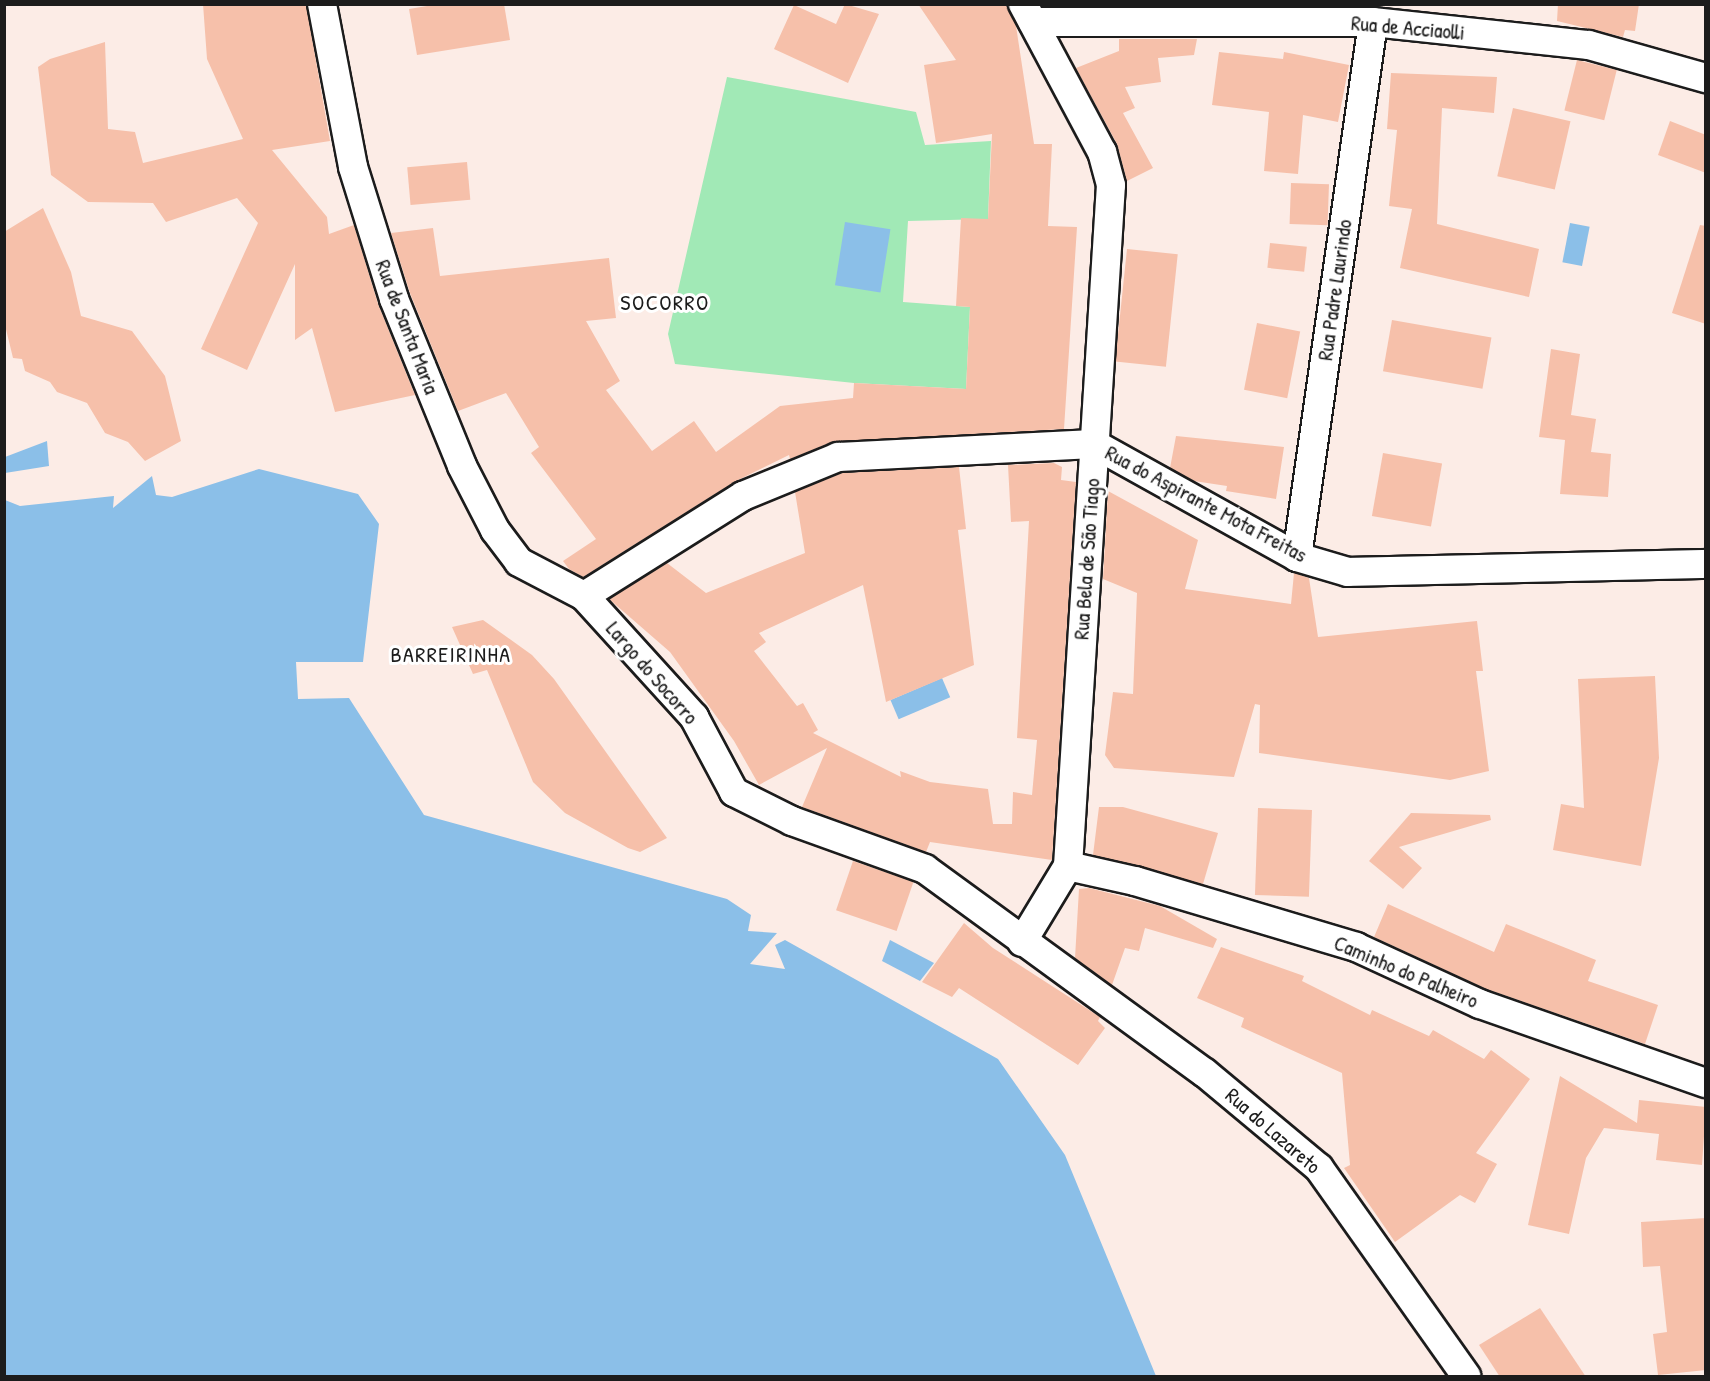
<!DOCTYPE html>
<html>
<head>
<meta charset="utf-8">
<style>
	body { margin:0 }
	#map { position:relative; width:1710px; height:1381px; overflow:hidden; background:#fcece6; font-family:"Patrick Hand",sans-serif }
	div>[style] { position:absolute }
	.green>* { inset:0; background:#a1e9b6 }
	.water>* { inset:0; background:#8bbfe8; transform-origin:0 0 }
	.building>* { inset:0; background:#f6c0aa; transform-origin:0 0 }
	.roads { filter:drop-shadow(2px 0 #1c1c1c) drop-shadow(-2px 0 #1c1c1c) drop-shadow(0 2px #1c1c1c) drop-shadow(0 -2px #1c1c1c) }
	.minor>* { height:28px; margin:-14px; padding:0 14px; transform-origin:14px; border-radius:14px; background:#fff }
	span { translate:-50% -50%; white-space:nowrap; text-align:center; line-height:1.15; -webkit-text-stroke:6px #fff; paint-order:stroke }
	.street-label { font-size:21px; color:#1c1c1c }
	.neighbourhood-label { font-size:22px; color:#1c1c1c; letter-spacing:1.5px }
	.frame { position:absolute; inset:0; border:6px solid #1c1c1c; pointer-events:none }
</style>
</head>
<body>
<div id="map">
	<div class="green">
		<div style="clip-path:polygon(727px 77px,916px 112px,925px 145px,991px 141px,988px 219px,908px 221px,903px 302px,970px 307px,966px 389px,854px 383px,675px 364px,668px 334px)"></div>
	</div>
	<div class="water">
		<div style="left:845px;top:222px;width:46px;height:64px;rotate:9deg"></div>
		<div style="left:1570px;top:223px;width:20px;height:40px;rotate:11deg"></div>
		<div style="clip-path:polygon(47px 441px,49px 466px,5px 473px,5px 457px)"></div>
		<div style="clip-path:polygon(259px 469px,358px 494px,379px 524px,363px 662px,296px 662px,298px 699px,349px 698px,424px 815px,727px 899px,751px 915px,748px 931px,777px 933px,750px 964px,785px 969px,775px 945px,785px 940px,998px 1059px,1065px 1155px,1156px 1376px,5px 1376px,5px 500px,20px 506px,114px 496px,113px 508px,152px 476px,156px 495px,172px 497px)"></div>
		<div style="left:942px;top:678px;width:21px;height:56px;rotate:67deg"></div>
		<div style="clip-path:polygon(890px 940px,934px 963px,920px 981px,882px 961px)"></div>
	</div>
	<div class="building">
		<div style="clip-path:polygon(203px 4px,306px 4px,330px 141px,272px 150px,327px 217px,329px 234px,354px 225px,378px 304px,415px 395px,335px 412px,312px 328px,295px 340px,295px 264px,247px 370px,201px 349px,258px 223px,237px 198px,166px 222px,153px 203px,88px 202px,51px 175px,38px 67px,50px 59px,105px 42px,108px 129px,135px 132px,143px 163px,243px 139px,207px 59px)"></div>
		<div style="clip-path:polygon(439px 4px,504px 4px,510px 40px,417px 55px,409px 9px)"></div>
		<div style="clip-path:polygon(845px 4px,879px 14px,848px 83px,774px 49px,794px 5px,836px 24px)"></div>
		<div style="clip-path:polygon(918px 4px,1007px 4px,1016px 26px,1034px 144px,1052px 144px,1048px 226px,1077px 227px,1064px 429px,832px 442px,790px 459px,789px 455px,734px 482px,583px 577px,569px 569px,563px 561px,596px 539px,531px 453px,539px 447px,506px 393px,458px 411px,410px 293px,391px 233px,433px 228px,440px 276px,609px 258px,616px 318px,586px 321px,620px 381px,606px 390px,652px 451px,694px 421px,716px 452px,780px 406px,853px 398px,854px 383px,966px 389px,970px 307px,956px 306px,961px 218px,988px 219px,992px 134px,936px 143px,924px 65px,956px 60px)"></div>
		<div style="clip-path:polygon(1558px 4px,1639px 4px,1635px 31px,1625px 30px,1623px 37px,1557px 21px)"></div>
		<div style="clip-path:polygon(1119px 39px,1197px 39px,1194px 55px,1158px 58px,1161px 82px,1125px 87px,1135px 108px,1123px 113px,1153px 168px,1127px 181px,1117px 144px,1076px 68px,1119px 51px)"></div>
		<div style="clip-path:polygon(1219px 52px,1283px 59px,1284px 52px,1349px 65px,1338px 122px,1303px 115px,1298px 174px,1264px 171px,1269px 112px,1212px 105px)"></div>
		<div style="left:1577px;top:60px;width:41px;height:52px;rotate:14deg"></div>
		<div style="clip-path:polygon(1391px 73px,1497px 77px,1494px 113px,1442px 108px,1437px 224px,1539px 249px,1529px 297px,1400px 268px,1412px 209px,1389px 206px,1397px 130px,1387px 129px)"></div>
		<div style="left:1513px;top:108px;width:59px;height:70px;rotate:13deg"></div>
		<div style="clip-path:polygon(1670px 121px,1706px 135px,1706px 173px,1658px 155px)"></div>
		<div style="left:467px;top:162px;width:38px;height:60px;rotate:85deg"></div>
		<div style="left:1291px;top:183px;width:38px;height:41px;rotate:2deg"></div>
		<div style="clip-path:polygon(43px 208px,71px 272px,81px 316px,132px 331px,165px 376px,181px 441px,145px 461px,128px 442px,105px 433px,87px 403px,57px 392px,50px 382px,25px 371px,22px 359px,13px 358px,4px 321px,4px 232px)"></div>
		<div style="clip-path:polygon(1700px 225px,1706px 226px,1706px 324px,1672px 313px)"></div>
		<div style="left:1270px;top:243px;width:37px;height:25px;rotate:6deg"></div>
		<div style="left:1127px;top:249px;width:51px;height:113px;rotate:6deg"></div>
		<div style="left:1392px;top:320px;width:101px;height:52px;rotate:10deg"></div>
		<div style="left:1257px;top:323px;width:44px;height:68px;rotate:11deg"></div>
		<div style="clip-path:polygon(1551px 349px,1580px 354px,1571px 415px,1596px 419px,1591px 452px,1611px 454px,1608px 497px,1560px 494px,1565px 440px,1539px 437px)"></div>
		<div style="clip-path:polygon(1176px 436px,1284px 447px,1276px 499px,1226px 491px,1227px 486px,1194px 481px,1170px 468px)"></div>
		<div style="left:1383px;top:453px;width:60px;height:64px;rotate:10deg"></div>
		<div style="clip-path:polygon(1054px 463px,1062px 467px,1061px 480px,1076px 482px,1052px 860px,930px 842px,926px 852px,802px 807px,827px 748px,759px 785px,734px 741px,670px 652px,609px 599px,667px 563px,706px 593px,805px 553px,795px 492px,842px 473px,959px 467px,966px 529px,958px 530px,974px 665px,886px 702px,863px 585px,759px 633px,766px 642px,754px 651px,797px 706px,803px 703px,818px 730px,813px 733px,901px 777px,900px 771px,930px 782px,988px 789px,993px 824px,1012px 824px,1013px 792px,1032px 795px,1037px 740px,1017px 738px,1029px 521px,1011px 522px,1008px 465px)"></div>
		<div style="clip-path:polygon(1108px 491px,1198px 540px,1185px 589px,1291px 604px,1294px 573px,1309px 578px,1318px 637px,1477px 621px,1483px 671px,1476px 671px,1489px 771px,1450px 780px,1259px 753px,1260px 705px,1255px 704px,1234px 777px,1114px 768px,1105px 755px,1113px 692px,1133px 694px,1137px 593px,1103px 579px)"></div>
		<div style="clip-path:polygon(483px 620px,532px 655px,554px 679px,667px 838px,640px 852px,628px 848px,565px 813px,533px 782px,487px 670px,473px 674px,452px 627px)"></div>
		<div style="clip-path:polygon(1655px 676px,1659px 758px,1641px 866px,1553px 850px,1561px 804px,1584px 808px,1578px 679px)"></div>
		<div style="clip-path:polygon(1099px 807px,1123px 807px,1218px 833px,1203px 884px,1093px 855px)"></div>
		<div style="left:1258px;top:808px;width:54px;height:87px;rotate:2deg"></div>
		<div style="clip-path:polygon(1411px 813px,1490px 815px,1491px 820px,1399px 847px,1422px 868px,1403px 889px,1369px 861px)"></div>
		<div style="left:853px;top:861px;width:64px;height:52px;rotate:19deg"></div>
		<div style="clip-path:polygon(1089px 888px,1160px 906px,1217px 939px,1213px 948px,1145px 928px,1139px 951px,1125px 948px,1112px 985px,1075px 958px,1079px 889px)"></div>
		<div style="clip-path:polygon(1388px 904px,1494px 952px,1506px 924px,1596px 960px,1588px 981px,1658px 1005px,1645px 1044px,1486px 989px,1374px 937px)"></div>
		<div style="clip-path:polygon(964px 923px,993px 948px,1100px 1017px,1098px 1021px,1105px 1028px,1078px 1065px,959px 988px,952px 997px,922px 982px)"></div>
		<div style="clip-path:polygon(1221px 947px,1304px 976px,1302px 981px,1370px 1015px,1372px 1010px,1429px 1036px,1433px 1030px,1484px 1059px,1491px 1050px,1530px 1079px,1476px 1153px,1497px 1164px,1475px 1203px,1460px 1195px,1395px 1242px,1344px 1168px,1350px 1165px,1342px 1073px,1241px 1027px,1244px 1018px,1197px 998px)"></div>
		<div style="clip-path:polygon(1560px 1076px,1637px 1123px,1639px 1100px,1706px 1107px,1702px 1165px,1656px 1160px,1659px 1134px,1604px 1128px,1586px 1158px,1569px 1234px,1528px 1225px)"></div>
		<div style="clip-path:polygon(1706px 1218px,1706px 1370px,1658px 1375px,1653px 1334px,1667px 1332px,1660px 1266px,1643px 1267px,1641px 1222px)"></div>
		<div style="clip-path:polygon(1540px 1308px,1586px 1377px,1500px 1377px,1479px 1345px)"></div>
	</div>
	<div class="roads">
		<div class="minor">
			<div style="left:322px;top:4px;width:166px;rotate:79.2deg"></div>
			<div style="left:353px;top:167px;width:138px;rotate:72.7deg"></div>
			<div style="left:394px;top:299px;width:180px;rotate:67.8deg"></div>
			<div style="left:462px;top:466px;width:72px;rotate:62.7deg"></div>
			<div style="left:495px;top:530px;width:40px;rotate:53deg"></div>
			<div style="left:519px;top:562px;width:73px;rotate:27.6deg"></div>
			<div style="left:584px;top:596px;width:164px;rotate:47.7deg"></div>
			<div style="left:694px;top:717px;width:85px;rotate:61.9deg"></div>
			<div style="left:734px;top:792px;width:65px;rotate:26.6deg"></div>
			<div style="left:792px;top:821px;width:141px;rotate:19.8deg"></div>
			<div style="left:925px;top:869px;width:346px;rotate:36.1deg"></div>
			<div style="left:1205px;top:1073px;width:148px;rotate:39.8deg"></div>
			<div style="left:1319px;top:1168px;width:255px;rotate:54.7deg"></div>
			<div style="left:1033px;top:22px;width:340px"></div>
			<div style="left:1373px;top:22px;width:217px;rotate:6.1deg"></div>
			<div style="left:1589px;top:45px;width:122px;rotate:15.8deg"></div>
			<div style="left:1297px;top:557px;width:540px;rotate:-81.91deg"></div>
			<div style="left:584px;top:596px;width:188px;rotate:-32.2deg"></div>
			<div style="left:743px;top:496px;width:103px;rotate:-22.3deg"></div>
			<div style="left:838px;top:457px;width:256px;rotate:-2.9deg"></div>
			<div style="left:1094px;top:444px;width:232px;rotate:29.1deg"></div>
			<div style="left:1297px;top:557px;width:53px;rotate:16.4deg"></div>
			<div style="left:1348px;top:572px;width:358px;rotate:-1.3deg"></div>
			<div style="left:1068px;top:866px;width:69px;rotate:12.6deg"></div>
			<div style="left:1135px;top:881px;width:231px;rotate:16.6deg"></div>
			<div style="left:1356px;top:947px;width:136px;rotate:24.7deg"></div>
			<div style="left:1480px;top:1004px;width:239px;rotate:19.3deg"></div>
			<div style="left:1022px;top:942px;width:89px;rotate:-58.8deg"></div>
			<div style="left:1068px;top:866px;width:682px;rotate:-86.39deg"></div>
			<div style="left:1111px;top:185px;width:34px;rotate:-105deg"></div>
			<div style="left:1102px;top:152px;width:168px;rotate:-118.1deg"></div>
		</div>
	</div>
	<div class="street-label">
		<span style="left:1408px;top:28px;rotate:5deg">Rua de Acciaolli</span>
		<span style="left:1335px;top:290px;rotate:-82deg">Rua Padre Laurindo</span>
		<span style="left:407px;top:327px;rotate:69deg">Rua de Santa Maria</span>
		<span style="left:1206px;top:504px;rotate:28deg">Rua do Aspirante Mota Freitas</span>
		<span style="left:1087px;top:559px;rotate:-86deg">Rua Bela de São Tiago</span>
		<span style="left:652px;top:673px;rotate:49deg">Largo do Socorro</span>
		<span style="left:1406px;top:972px;rotate:23deg">Caminho do Palheiro</span>
		<span style="left:1273px;top:1131px;rotate:41deg">Rua do Lazareto</span>
	</div>
	<div class="neighbourhood-label">
		<span style="left:665px;top:303px">SOCORRO</span>
		<span style="left:451px;top:655px">BARREIRINHA</span>
	</div>
	<div class="frame"></div>
</div>
</body>
</html>
